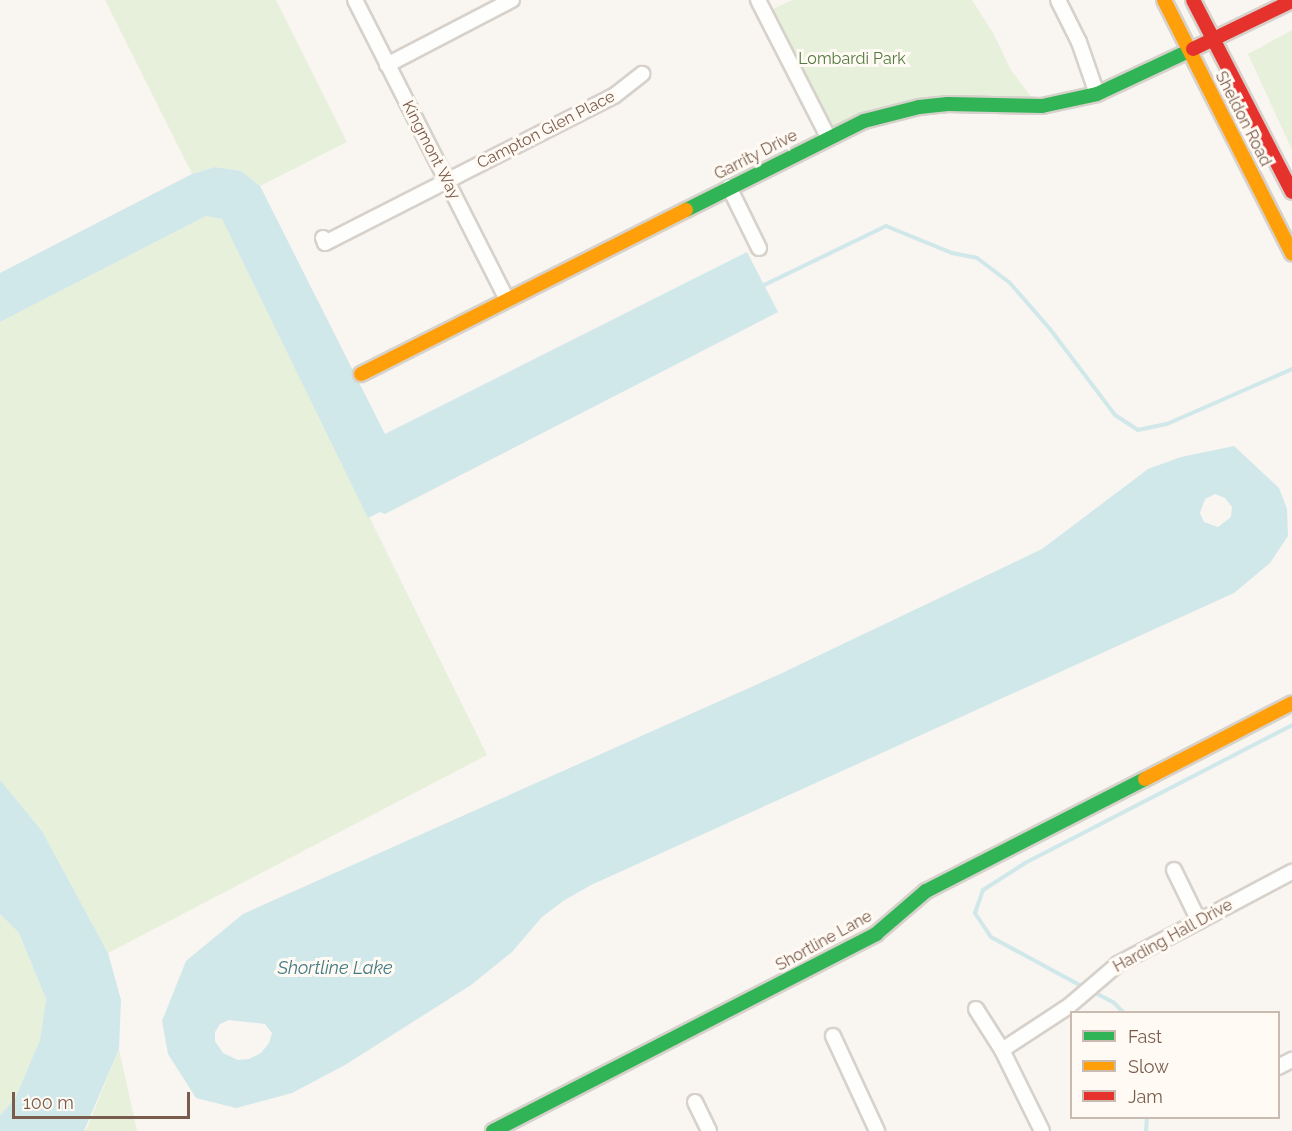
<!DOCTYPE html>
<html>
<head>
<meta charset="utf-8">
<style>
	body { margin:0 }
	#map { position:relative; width:1292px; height:1131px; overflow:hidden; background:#f9f5f0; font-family:Raleway,sans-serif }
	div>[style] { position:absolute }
	.green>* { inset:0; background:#e7f0db }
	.water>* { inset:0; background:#d0e8ea }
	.stream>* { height:4px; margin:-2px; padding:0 2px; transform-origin:2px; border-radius:2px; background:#d0e8ea }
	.roads { filter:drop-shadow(2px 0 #d7d1cb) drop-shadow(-2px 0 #d7d1cb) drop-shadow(0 2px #d7d1cb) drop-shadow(0 -2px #d7d1cb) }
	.street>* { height:14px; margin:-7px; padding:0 7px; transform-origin:7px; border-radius:7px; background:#fefefd }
	.fast>* { height:14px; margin:-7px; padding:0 7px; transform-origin:7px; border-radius:7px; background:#30b455 }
	.slow>* { height:14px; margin:-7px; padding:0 7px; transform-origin:7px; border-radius:7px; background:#ff9f0a }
	.jam>* { height:14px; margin:-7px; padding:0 7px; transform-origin:7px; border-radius:7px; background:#e5322d }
	span { translate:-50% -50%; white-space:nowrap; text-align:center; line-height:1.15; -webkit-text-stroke:6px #fffaf3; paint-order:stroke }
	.park-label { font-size:16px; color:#537a41 }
	.street-label { font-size:16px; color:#7a5c4d }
	.water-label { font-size:18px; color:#437c86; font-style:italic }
	.legend { position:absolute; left:1070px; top:1011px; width:210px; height:108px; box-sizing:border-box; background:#fffaf3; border:2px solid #cabbb1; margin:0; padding:8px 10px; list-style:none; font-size:18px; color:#7a5c4d }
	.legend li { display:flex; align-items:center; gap:12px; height:30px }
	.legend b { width:30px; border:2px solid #cabbb1 }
	.scale { position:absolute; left:12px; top:1092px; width:178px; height:27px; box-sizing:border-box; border:3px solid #7a5c4d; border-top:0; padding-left:8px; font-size:18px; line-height:21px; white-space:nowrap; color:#7a5c4d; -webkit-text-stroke:4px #fffaf3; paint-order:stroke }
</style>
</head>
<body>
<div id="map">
	<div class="green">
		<div style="clip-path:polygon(105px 0,276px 0,347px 142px,260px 186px,241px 171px,215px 167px,192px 174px)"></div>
		<div style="clip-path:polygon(792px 0,972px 0,993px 33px,1011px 70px,1035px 102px,980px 102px,828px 137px,765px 13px)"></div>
		<div style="clip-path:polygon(1292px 30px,1292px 150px,1248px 54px)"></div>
		<div style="clip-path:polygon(206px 216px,222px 219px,487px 755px,108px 953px,42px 831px,0 780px,0 322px)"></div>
		<div style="clip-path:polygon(0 914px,19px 933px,46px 999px,40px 1040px,15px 1099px,0 1115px)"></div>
		<div style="clip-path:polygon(119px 1049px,137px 1131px,84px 1131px,87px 1128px)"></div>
	</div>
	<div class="water">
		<div style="clip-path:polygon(215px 167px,241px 171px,260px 186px,385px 434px,747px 252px,778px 312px,385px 514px,380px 512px,368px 518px,222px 219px,206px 216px,0 322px,0 273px,192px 174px)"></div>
		<div style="clip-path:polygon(evenodd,1234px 446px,1279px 488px,1287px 509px,1288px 536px,1270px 563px,1234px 593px,591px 885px,563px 901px,541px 918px,512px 952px,471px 985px,345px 1065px,292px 1093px,236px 1108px,196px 1098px,168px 1054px,162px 1021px,186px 961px,243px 914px,780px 674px,1042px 549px,1148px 469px,1181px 457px,1234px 446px,1215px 494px,1225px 498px,1232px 507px,1231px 517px,1218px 527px,1204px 522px,1200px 513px,1205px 499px,1215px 494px,1234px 446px,229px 1020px,265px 1024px,272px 1033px,269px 1043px,261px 1053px,249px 1059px,238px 1060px,223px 1053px,215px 1041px,215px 1032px,220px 1024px,229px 1020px)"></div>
		<div style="clip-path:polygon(0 780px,42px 831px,108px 953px,121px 1000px,119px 1049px,84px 1131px,0 1131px,0 1115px,15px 1099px,40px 1040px,46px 999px,19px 933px,0 914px)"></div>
	</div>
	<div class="stream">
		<div style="left:760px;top:287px;width:140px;rotate:-25.8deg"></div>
		<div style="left:886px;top:226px;width:71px;rotate:22.2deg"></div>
		<div style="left:952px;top:253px;width:25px;rotate:11deg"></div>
		<div style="left:977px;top:258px;width:41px;rotate:37.1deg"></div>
		<div style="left:1010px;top:283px;width:61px;rotate:49deg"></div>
		<div style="left:1050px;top:329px;width:108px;rotate:52.9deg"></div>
		<div style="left:1115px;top:415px;width:27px;rotate:33deg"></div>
		<div style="left:1138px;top:430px;width:30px;rotate:-12deg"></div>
		<div style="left:1167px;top:424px;width:137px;rotate:-23.7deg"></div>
		<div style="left:1085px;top:988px;width:107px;rotate:-151.5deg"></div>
		<div style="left:991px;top:937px;width:29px;rotate:-124deg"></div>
		<div style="left:975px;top:913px;width:24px;rotate:-71deg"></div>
		<div style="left:983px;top:890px;width:50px;rotate:-32.7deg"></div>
		<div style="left:1025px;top:863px;width:301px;rotate:-27.3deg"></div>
		<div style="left:1092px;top:991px;width:24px;rotate:28deg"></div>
		<div style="left:1113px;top:1002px;width:14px;rotate:45deg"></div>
		<div style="left:1146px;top:1131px;width:13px;rotate:-86deg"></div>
	</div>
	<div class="roads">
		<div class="street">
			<div style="left:355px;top:0;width:336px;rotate:63.1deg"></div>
			<div style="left:758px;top:0;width:154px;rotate:62.9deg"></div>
			<div style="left:1058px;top:0;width:47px;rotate:63.4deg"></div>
			<div style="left:1079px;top:42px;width:55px;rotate:70.9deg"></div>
			<div style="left:387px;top:65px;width:141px;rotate:-27.5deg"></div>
			<div style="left:729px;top:187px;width:68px;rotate:63.8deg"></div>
			<div style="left:323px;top:238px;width:5px;rotate:68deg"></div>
			<div style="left:325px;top:243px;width:324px;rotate:-27deg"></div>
			<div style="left:614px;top:96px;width:36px;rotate:-38deg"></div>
			<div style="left:1174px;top:870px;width:57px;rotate:63.9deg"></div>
			<div style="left:976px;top:1009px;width:49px;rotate:57.6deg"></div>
			<div style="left:1002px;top:1050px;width:90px;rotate:63.7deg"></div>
			<div style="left:833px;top:1036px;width:105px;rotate:65.1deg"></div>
			<div style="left:1002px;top:1050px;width:80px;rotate:-33.3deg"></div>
			<div style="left:1069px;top:1006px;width:65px;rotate:-40.6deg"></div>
			<div style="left:1118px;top:964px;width:197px;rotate:-27.9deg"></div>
			<div style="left:1278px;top:1067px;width:16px;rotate:-27deg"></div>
			<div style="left:695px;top:1102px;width:32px;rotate:64deg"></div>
		</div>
		<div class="fast">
			<div style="left:686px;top:210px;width:199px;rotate:-26.6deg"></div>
			<div style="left:864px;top:121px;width:57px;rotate:-14.3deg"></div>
			<div style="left:919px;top:107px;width:29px;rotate:-6deg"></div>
			<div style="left:948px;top:104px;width:94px;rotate:1.2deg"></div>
			<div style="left:1042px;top:106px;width:56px;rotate:-12.3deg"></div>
			<div style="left:1097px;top:94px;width:106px;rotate:-25.1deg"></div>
			<div style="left:493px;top:1131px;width:431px;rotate:-27.2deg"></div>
			<div style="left:876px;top:934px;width:66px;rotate:-40.7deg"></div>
			<div style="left:926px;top:891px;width:246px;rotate:-27.1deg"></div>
		</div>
		<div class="slow">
			<div style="left:1164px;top:0;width:284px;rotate:63.2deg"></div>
			<div style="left:361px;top:374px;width:364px;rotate:-26.8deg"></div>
			<div style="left:1145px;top:779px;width:165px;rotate:-27.3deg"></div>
		</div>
		<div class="jam">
			<div style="left:1193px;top:0;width:216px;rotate:62.7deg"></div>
			<div style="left:1193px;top:49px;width:110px;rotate:-25.9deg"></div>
		</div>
	</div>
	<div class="park-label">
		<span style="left:852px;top:59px">Lombardi Park</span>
	</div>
	<div class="street-label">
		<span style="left:1243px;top:119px;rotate:63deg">Sheldon Road</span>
		<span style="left:546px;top:130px;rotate:-27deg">Campton Glen Place</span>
		<span style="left:431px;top:150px;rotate:63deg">Kingmont Way</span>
		<span style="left:756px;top:155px;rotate:-27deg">Garrity Drive</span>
		<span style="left:1173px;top:936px;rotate:-29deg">Harding Hall Drive</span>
		<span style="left:824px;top:941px;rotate:-29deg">Shortline Lane</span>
	</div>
	<div class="water-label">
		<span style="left:335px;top:968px">Shortline Lake</span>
	</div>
	<ul class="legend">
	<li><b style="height:8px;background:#30b455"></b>Fast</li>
	<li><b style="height:8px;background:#ff9f0a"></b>Slow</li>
	<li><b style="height:8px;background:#e5322d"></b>Jam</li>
	</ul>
	<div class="scale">100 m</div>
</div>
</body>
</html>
